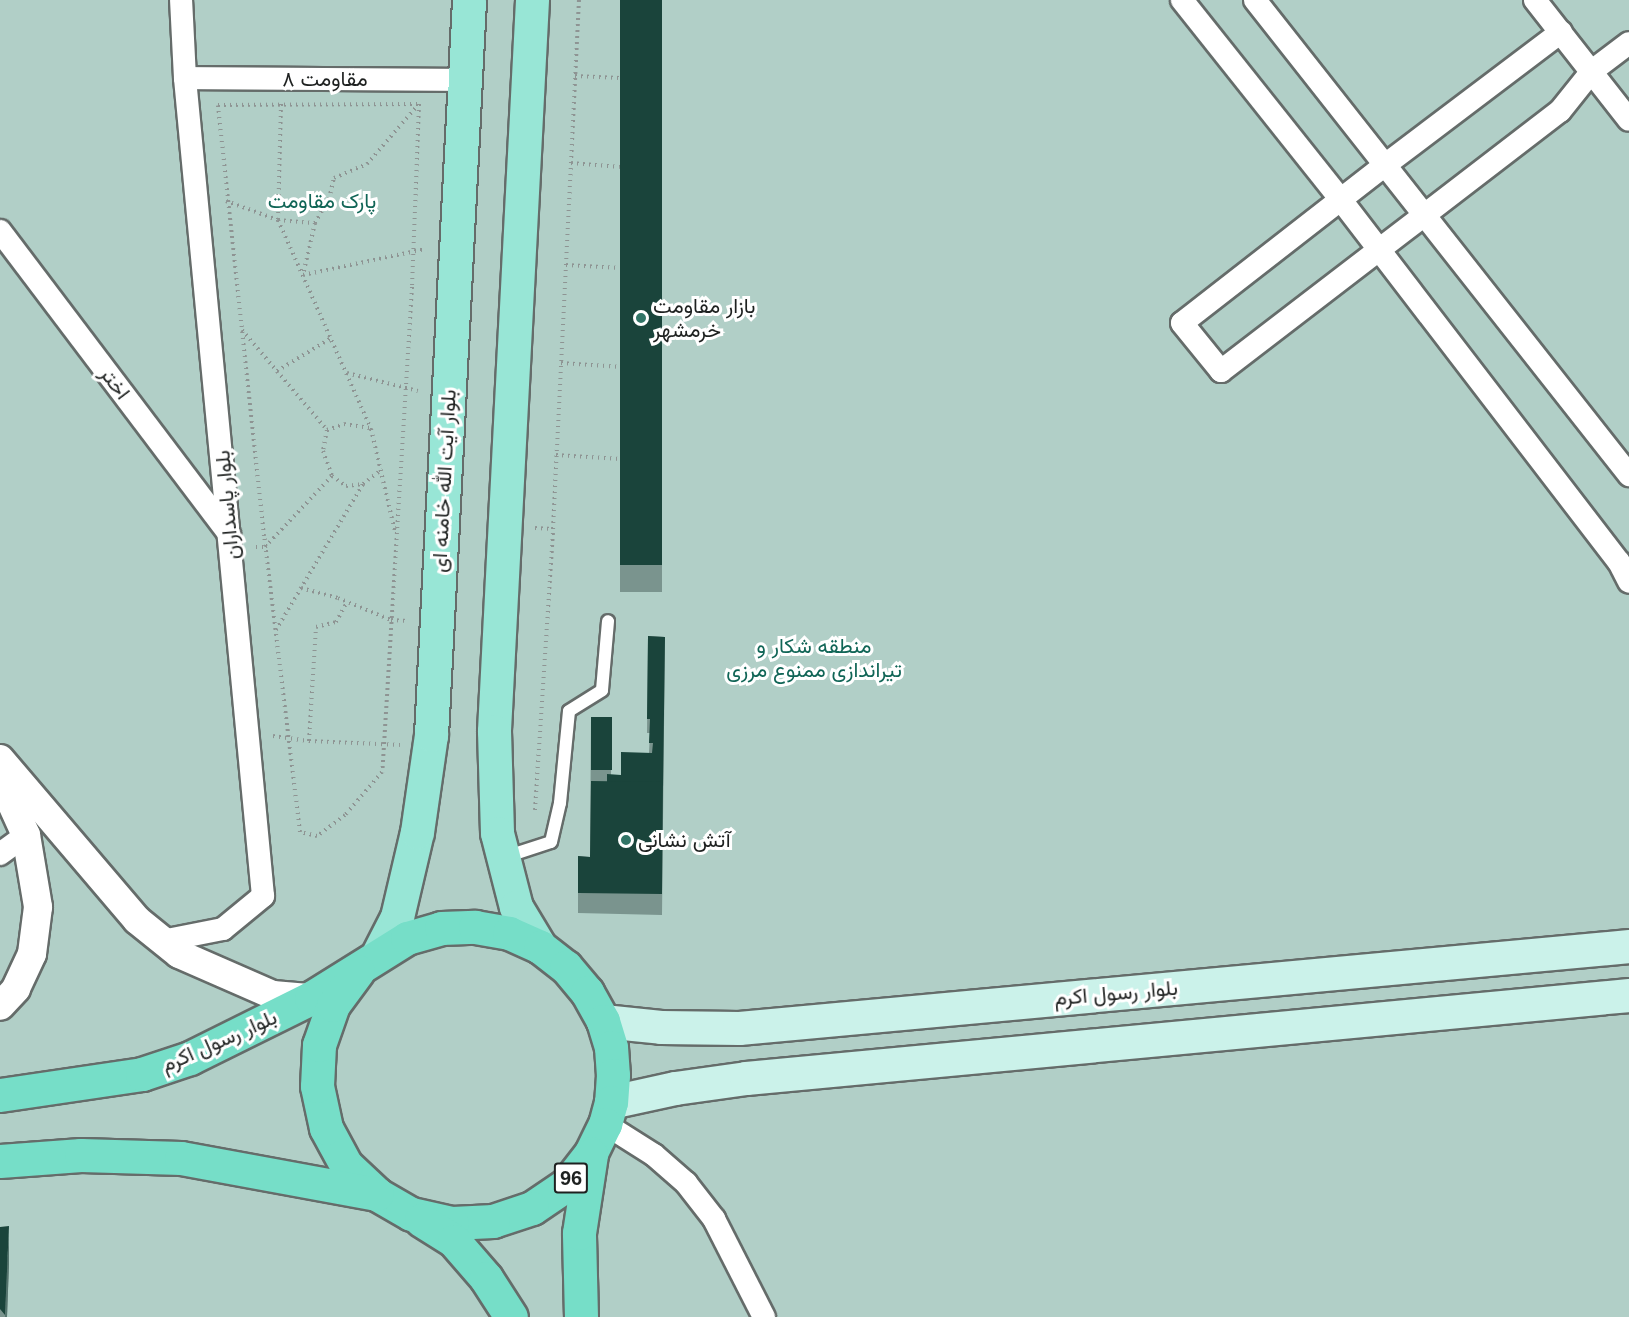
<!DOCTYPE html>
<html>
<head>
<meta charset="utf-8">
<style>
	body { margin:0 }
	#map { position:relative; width:1629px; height:1317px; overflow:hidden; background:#dae3e1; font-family:Helvetica,Vazirmatn,sans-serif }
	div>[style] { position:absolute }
	.green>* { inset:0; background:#b1cfc7; transform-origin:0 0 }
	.path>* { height:4px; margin-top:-2px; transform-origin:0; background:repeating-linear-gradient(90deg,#8e9493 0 1.5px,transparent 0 6px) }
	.roads { filter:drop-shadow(2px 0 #656c6a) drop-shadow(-2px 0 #656c6a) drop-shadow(0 2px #656c6a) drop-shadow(0 -2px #656c6a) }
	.service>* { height:12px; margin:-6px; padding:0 6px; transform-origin:6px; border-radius:6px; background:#fff }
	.minor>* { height:22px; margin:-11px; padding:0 11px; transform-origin:11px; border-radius:11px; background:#fff }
	.tertiary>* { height:28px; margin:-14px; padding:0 14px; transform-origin:14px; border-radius:14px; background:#fff }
	.secondary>* { height:33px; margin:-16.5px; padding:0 16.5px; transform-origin:16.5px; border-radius:16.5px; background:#cbf2ea }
	.primary>* { height:33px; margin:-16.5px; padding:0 16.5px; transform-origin:16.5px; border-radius:16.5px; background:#98e6d6 }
	.trunk>* { height:33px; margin:-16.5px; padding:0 16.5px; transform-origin:16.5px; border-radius:16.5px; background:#76dec8 }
	.wall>* { inset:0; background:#7a948e; transform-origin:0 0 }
	.shaded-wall>* { inset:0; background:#54746d }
	.building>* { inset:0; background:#1a443b; transform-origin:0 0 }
	.dots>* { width:16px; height:16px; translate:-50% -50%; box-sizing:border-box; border:3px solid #fff; border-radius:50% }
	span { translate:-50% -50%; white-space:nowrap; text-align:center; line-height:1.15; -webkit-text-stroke:6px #fff; paint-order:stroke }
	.shield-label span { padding:2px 4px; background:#fff; border:2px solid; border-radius:4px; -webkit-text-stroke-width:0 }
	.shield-label { font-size:20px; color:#1e2120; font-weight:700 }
	.street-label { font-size:21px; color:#1e2120 }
	.park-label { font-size:21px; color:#106556 }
	.poi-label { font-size:21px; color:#1e2120 }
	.left { translate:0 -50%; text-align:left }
</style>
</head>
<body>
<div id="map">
	<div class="green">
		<div style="left:0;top:0;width:1629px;height:1317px"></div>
	</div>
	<div class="path">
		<div style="left:575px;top:76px;width:45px;rotate:2.5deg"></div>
		<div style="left:281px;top:104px;width:116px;rotate:91.5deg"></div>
		<div style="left:278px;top:220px;width:229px;rotate:66deg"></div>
		<div style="left:371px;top:429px;width:105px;rotate:76.8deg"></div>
		<div style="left:419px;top:104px;width:183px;rotate:92.2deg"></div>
		<div style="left:412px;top:287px;width:486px;rotate:93.5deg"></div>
		<div style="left:382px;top:772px;width:57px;rotate:130.7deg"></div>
		<div style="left:345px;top:815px;width:35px;rotate:143deg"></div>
		<div style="left:317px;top:836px;width:17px;rotate:-167deg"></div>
		<div style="left:300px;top:832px;width:298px;rotate:-96.9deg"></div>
		<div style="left:264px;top:536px;width:433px;rotate:-96.1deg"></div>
		<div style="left:218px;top:105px;width:201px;rotate:-0.3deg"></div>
		<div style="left:571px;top:163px;width:49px;rotate:4.7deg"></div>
		<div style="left:226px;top:201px;width:55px;rotate:20.1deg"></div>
		<div style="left:278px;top:220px;width:37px;rotate:5deg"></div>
		<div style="left:315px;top:223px;width:53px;rotate:103deg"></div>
		<div style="left:303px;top:275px;width:125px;rotate:-12deg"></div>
		<div style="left:315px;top:223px;width:28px;rotate:-60deg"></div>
		<div style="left:329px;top:199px;width:22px;rotate:-77deg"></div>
		<div style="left:334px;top:178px;width:36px;rotate:-23deg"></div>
		<div style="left:367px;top:164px;width:77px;rotate:-49.2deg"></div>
		<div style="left:566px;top:265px;width:54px;rotate:3.2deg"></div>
		<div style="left:242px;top:330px;width:131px;rotate:49.6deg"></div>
		<div style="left:327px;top:430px;width:21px;rotate:101deg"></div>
		<div style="left:323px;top:451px;width:27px;rotate:70deg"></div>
		<div style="left:332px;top:476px;width:17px;rotate:36deg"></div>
		<div style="left:346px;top:486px;width:17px;rotate:-7deg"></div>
		<div style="left:363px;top:484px;width:24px;rotate:-38deg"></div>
		<div style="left:561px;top:363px;width:60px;rotate:3.8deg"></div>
		<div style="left:277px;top:371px;width:63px;rotate:-31.4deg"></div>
		<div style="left:347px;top:373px;width:73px;rotate:14.2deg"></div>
		<div style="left:327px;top:430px;width:18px;rotate:-19deg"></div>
		<div style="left:344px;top:424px;width:26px;rotate:9deg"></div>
		<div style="left:556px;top:455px;width:64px;rotate:3.6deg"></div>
		<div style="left:535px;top:528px;width:18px;rotate:3deg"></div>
		<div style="left:553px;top:529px;width:530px;rotate:-87.19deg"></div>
		<div style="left:256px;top:547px;width:9px"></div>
		<div style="left:265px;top:547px;width:98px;rotate:-46.7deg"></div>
		<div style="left:301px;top:588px;width:38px;rotate:15deg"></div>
		<div style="left:338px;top:598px;width:57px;rotate:22.5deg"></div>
		<div style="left:391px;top:620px;width:17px;rotate:3deg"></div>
		<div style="left:276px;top:630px;width:170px;rotate:-59.2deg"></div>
		<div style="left:273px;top:736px;width:36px;rotate:8deg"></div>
		<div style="left:309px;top:741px;width:91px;rotate:2.5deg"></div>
		<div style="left:309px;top:741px;width:114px;rotate:-86.5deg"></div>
		<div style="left:316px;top:627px;width:21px;rotate:-14deg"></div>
		<div style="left:336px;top:622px;width:23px;rotate:-61deg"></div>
		<div style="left:535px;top:810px;width:282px;rotate:-86.3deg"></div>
	</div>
	<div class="roads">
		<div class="service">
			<div style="left:505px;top:857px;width:48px;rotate:-18.1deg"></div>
			<div style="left:551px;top:842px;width:40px;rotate:-77deg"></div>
			<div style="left:560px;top:803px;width:92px;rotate:-84.4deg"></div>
			<div style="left:569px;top:711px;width:39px;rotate:-32deg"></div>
			<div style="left:602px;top:690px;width:69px;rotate:-85deg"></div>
		</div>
		<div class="minor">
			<div style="left:1182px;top:0;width:256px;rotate:51.5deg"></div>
			<div style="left:1341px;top:200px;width:456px;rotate:52.5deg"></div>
			<div style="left:1619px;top:562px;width:22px;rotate:63deg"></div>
			<div style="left:1255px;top:0;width:605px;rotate:51.78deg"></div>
			<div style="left:1535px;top:0;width:152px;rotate:51.9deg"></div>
			<div style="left:1561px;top:32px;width:221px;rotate:142.9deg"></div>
			<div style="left:1385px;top:165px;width:257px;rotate:142.1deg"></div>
			<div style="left:1182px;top:323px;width:62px;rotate:50.9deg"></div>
			<div style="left:1221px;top:371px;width:427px;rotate:-37.5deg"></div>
			<div style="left:1560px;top:111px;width:51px;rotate:-51.3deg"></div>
			<div style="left:1592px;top:71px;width:46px;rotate:-37.1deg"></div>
			<div style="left:185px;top:78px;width:279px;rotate:0.4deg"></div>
			<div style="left:0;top:231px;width:380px;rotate:52.9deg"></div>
			<div style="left:0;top:854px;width:32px;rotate:-36deg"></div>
			<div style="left:162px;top:941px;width:62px;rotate:-11.1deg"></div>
			<div style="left:223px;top:929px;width:52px;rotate:-39.5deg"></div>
			<div style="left:263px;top:896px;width:822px;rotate:-95.45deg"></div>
			<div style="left:185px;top:78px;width:78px;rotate:-92.9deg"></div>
			<div style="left:605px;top:1124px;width:58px;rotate:32.3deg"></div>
			<div style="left:654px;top:1155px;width:43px;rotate:41.2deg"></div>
			<div style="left:686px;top:1183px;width:46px;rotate:52.1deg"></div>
			<div style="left:714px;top:1219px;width:110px;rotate:63deg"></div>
		</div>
		<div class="tertiary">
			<div style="left:0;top:759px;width:211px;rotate:49.6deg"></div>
			<div style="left:137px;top:920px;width:54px;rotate:39deg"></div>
			<div style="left:179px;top:954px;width:103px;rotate:23.6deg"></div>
			<div style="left:273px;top:995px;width:38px;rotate:5deg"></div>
			<div style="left:0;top:778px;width:63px;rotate:65.5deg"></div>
			<div style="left:26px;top:835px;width:73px;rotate:80.5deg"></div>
			<div style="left:38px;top:907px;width:47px;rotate:97.3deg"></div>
			<div style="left:32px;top:954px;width:38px;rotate:115deg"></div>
			<div style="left:16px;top:989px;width:23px;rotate:133deg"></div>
		</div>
		<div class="secondary">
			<div style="left:603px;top:1021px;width:58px;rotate:5.9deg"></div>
			<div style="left:661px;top:1027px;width:78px;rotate:0.7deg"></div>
			<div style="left:739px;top:1028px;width:894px;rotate:-5.26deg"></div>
			<div style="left:611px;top:1102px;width:66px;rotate:-12.3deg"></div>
			<div style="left:675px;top:1088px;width:72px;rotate:-8deg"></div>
			<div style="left:746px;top:1078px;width:887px;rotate:-5.37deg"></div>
		</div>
		<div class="primary">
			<div style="left:532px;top:0;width:732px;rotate:92.98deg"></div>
			<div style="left:494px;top:731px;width:102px;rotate:88.3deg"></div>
			<div style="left:497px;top:833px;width:76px;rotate:75.6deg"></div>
			<div style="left:516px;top:907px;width:47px;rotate:59deg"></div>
			<div style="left:378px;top:954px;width:42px;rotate:-62.8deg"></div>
			<div style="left:397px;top:917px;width:87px;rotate:-76.8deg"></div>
			<div style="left:417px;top:832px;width:98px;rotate:-81.8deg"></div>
			<div style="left:431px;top:735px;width:736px;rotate:-87.04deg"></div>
		</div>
		<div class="trunk">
			<div style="left:0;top:1095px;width:144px;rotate:-8.4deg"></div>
			<div style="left:142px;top:1074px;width:51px;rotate:-18.4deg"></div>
			<div style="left:190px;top:1058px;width:135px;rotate:-26.4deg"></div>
			<div style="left:311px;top:998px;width:113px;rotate:-32deg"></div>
			<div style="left:407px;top:938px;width:35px;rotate:-16deg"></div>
			<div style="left:441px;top:928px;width:34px;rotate:-2deg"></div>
			<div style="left:475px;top:927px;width:35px;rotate:10deg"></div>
			<div style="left:509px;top:933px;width:34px;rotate:24deg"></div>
			<div style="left:540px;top:947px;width:33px;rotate:38deg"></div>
			<div style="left:566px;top:967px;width:33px;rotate:50deg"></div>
			<div style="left:587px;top:992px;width:33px;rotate:61deg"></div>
			<div style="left:603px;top:1021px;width:27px;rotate:73deg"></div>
			<div style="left:611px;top:1047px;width:28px;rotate:86deg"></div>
			<div style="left:613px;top:1075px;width:27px;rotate:94deg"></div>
			<div style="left:611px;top:1102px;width:23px;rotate:105deg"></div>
			<div style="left:605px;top:1124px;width:32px;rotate:116deg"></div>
			<div style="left:591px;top:1153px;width:41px;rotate:128deg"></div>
			<div style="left:566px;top:1185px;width:41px;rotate:145.9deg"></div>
			<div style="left:532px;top:1208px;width:41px;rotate:161.6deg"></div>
			<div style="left:493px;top:1221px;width:41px;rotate:177.2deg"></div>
			<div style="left:452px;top:1223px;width:42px;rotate:-167.6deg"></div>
			<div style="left:411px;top:1214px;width:39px;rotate:-150deg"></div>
			<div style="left:377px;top:1194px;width:42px;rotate:-136.9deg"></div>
			<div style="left:346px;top:1165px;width:42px;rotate:-118.4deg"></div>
			<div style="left:326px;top:1128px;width:43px;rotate:-102.1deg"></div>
			<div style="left:317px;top:1086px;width:41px;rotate:-87.2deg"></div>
			<div style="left:319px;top:1045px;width:42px;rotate:-70.7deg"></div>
			<div style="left:333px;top:1005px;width:42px;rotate:-53.7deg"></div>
			<div style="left:0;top:1161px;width:81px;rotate:-4.2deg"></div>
			<div style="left:81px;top:1155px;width:100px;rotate:1.7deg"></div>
			<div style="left:181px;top:1158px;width:199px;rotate:10.4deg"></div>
			<div style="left:421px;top:1220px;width:39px;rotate:32deg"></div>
			<div style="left:454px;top:1241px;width:49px;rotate:49.1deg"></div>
			<div style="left:486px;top:1278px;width:46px;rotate:57.3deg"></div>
			<div style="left:581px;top:1317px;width:84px;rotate:-91.4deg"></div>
			<div style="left:579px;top:1233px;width:79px;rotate:-81.3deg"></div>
		</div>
	</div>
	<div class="wall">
		<div style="left:620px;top:0;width:42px;height:592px"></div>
		<div style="clip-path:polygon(648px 636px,665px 637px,662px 915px,578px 913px,578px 856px,590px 857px,591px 717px,612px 717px,611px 775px,621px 775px,649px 753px,650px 733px,647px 733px)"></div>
		<div style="clip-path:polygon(0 1227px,9px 1264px,7px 1317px,0 1317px)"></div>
	</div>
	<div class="shaded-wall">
		<div style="clip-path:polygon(9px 1226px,9px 1264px,7px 1317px,5px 1317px)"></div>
	</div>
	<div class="building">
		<div style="left:620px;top:0;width:42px;height:565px"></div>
		<div style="clip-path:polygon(648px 636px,665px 637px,663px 789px,663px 782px,607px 782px,607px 774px,621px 775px,621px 752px,652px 753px,653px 743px,649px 743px,650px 719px,647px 719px)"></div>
		<div style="left:591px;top:717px;width:21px;height:53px"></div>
		<div style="clip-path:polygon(591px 781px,663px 782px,662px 894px,578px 893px,578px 856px,590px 857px)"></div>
		<div style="clip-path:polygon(9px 1226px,5px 1315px,0 1309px,0 1227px)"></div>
	</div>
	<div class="dots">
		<div style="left:641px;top:318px;background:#317466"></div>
		<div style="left:626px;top:840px;background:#317466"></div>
	</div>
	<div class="shield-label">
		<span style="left:571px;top:1178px">96</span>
	</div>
	<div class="street-label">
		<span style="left:325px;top:79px">مقاومت ۸</span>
		<span style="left:115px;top:383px;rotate:53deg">اختر</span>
		<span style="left:444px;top:481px;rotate:-87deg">بلوار آیت الله خامنه ای</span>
		<span style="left:227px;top:505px;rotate:-95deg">بلوار پاسداران</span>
		<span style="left:1116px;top:993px;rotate:-5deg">بلوار رسول اکرم</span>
		<span style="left:219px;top:1041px;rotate:-24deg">بلوار رسول اکرم</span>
	</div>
	<div class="park-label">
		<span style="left:322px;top:201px">پارک مقاومت</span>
		<span style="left:814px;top:658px">منطقه شکار و<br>تیراندازی ممنوع مرزی</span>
	</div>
	<div class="poi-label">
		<span class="left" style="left:653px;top:318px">بازار مقاومت<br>خرمشهر</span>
		<span class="left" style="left:638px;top:840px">آتش نشانی</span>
	</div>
</div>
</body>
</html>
